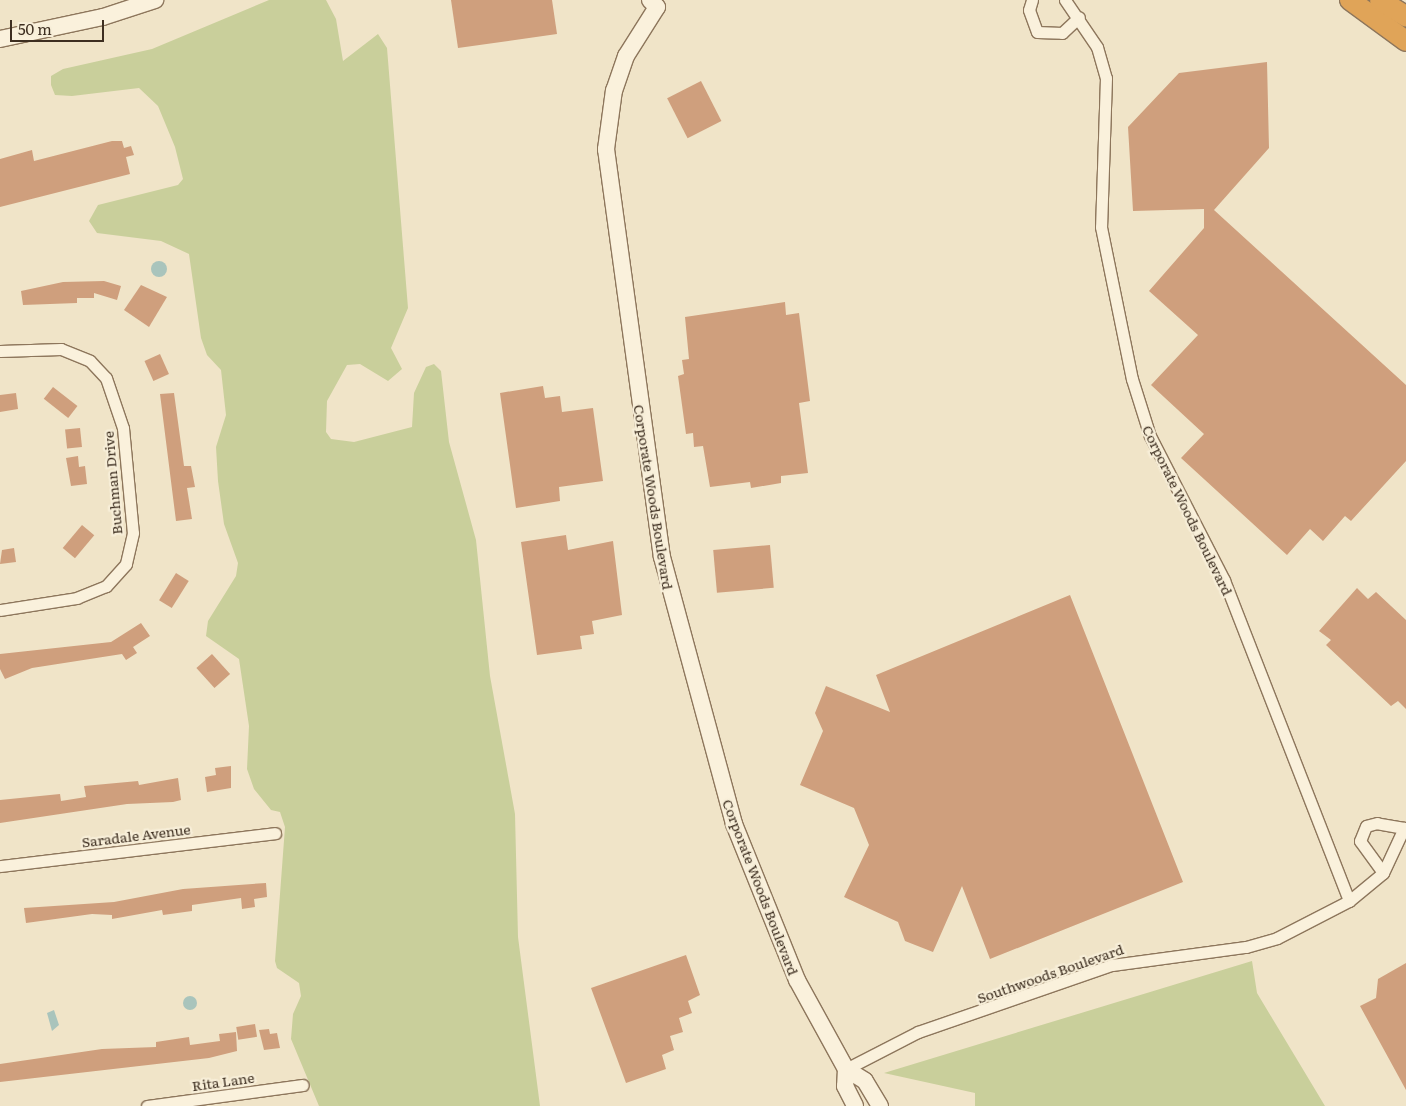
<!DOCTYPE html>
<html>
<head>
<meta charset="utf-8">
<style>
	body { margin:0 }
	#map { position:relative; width:1406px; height:1106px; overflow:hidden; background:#f0e4c8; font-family:Literata,serif }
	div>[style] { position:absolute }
	.green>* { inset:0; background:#c9cf9b }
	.water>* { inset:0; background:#a9c4bc }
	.round { border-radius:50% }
	.building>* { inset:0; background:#cf9f7d; transform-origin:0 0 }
	.roads { filter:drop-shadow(1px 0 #8d765c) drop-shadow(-1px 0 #8d765c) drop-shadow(0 1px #8d765c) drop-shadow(0 -1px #8d765c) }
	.street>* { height:11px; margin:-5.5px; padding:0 5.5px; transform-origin:5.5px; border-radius:5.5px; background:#faf1dc }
	.secondary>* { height:16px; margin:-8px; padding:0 8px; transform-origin:8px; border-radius:8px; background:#faf1dc }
	.highway>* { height:20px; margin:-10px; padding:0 10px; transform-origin:10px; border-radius:10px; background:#e0a458 }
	span { translate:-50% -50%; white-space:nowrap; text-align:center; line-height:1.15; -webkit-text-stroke:4.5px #f7eed8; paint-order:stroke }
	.street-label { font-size:14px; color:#3d2e20 }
	.scale { position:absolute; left:10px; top:20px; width:94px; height:22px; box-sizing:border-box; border:2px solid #3d2e20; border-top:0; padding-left:6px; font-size:15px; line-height:18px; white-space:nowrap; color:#3d2e20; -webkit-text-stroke:4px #f7eed8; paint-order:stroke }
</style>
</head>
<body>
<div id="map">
	<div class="green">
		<div style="clip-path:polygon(269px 0,326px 0,336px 19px,343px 61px,378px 34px,387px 48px,408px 308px,391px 348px,402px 369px,388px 381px,360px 364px,347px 365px,327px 401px,326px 432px,331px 439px,354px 442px,412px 427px,414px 393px,426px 367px,434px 364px,441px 371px,449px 442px,476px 540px,490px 676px,515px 814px,518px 937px,540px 1106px,319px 1106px,291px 1039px,293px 1014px,301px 996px,299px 983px,277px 968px,275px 961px,285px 827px,280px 812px,271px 810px,254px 789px,247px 769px,249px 726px,239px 659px,206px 636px,208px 621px,236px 576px,238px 563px,224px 524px,218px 481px,216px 447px,226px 415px,221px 370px,207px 355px,201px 338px,189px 254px,161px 241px,97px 233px,89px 221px,98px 205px,178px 185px,183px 179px,175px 147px,158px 106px,139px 88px,72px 96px,55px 95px,51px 85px,51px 76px,63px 69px,152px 49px)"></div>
		<div style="clip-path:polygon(1252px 961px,1257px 993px,1325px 1106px,975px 1106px,975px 1093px,884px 1073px)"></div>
	</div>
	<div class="water">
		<div class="round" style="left:151px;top:261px;width:16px;height:16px"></div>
		<div class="round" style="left:183px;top:996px;width:14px;height:14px"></div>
		<div style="clip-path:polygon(54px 1010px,59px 1025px,52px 1031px,47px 1013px)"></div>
	</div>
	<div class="building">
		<div style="clip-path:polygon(451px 0,552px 0,557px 34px,458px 48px)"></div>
		<div style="clip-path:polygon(1267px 62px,1269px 148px,1214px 210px,1406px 385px,1406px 461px,1351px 521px,1345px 516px,1323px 541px,1310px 529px,1287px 555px,1181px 458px,1204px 434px,1151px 385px,1198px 335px,1149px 291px,1204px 228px,1204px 209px,1133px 211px,1128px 127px,1179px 73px)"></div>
		<div style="left:701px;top:81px;width:45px;height:38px;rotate:63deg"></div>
		<div style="clip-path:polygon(112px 141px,122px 141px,124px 148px,131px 146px,134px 155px,126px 157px,130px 174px,0 207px,0 159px,32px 150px,34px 161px)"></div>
		<div style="clip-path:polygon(104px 281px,121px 286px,117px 300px,94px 293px,94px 298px,77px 298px,77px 303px,23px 305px,21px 291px,63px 282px)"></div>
		<div style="clip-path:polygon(141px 285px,167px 297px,149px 327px,124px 310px)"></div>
		<div style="clip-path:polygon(785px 302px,786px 315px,799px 313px,810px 401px,799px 403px,808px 473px,781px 476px,781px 483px,751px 488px,750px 482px,710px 487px,703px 446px,694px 447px,693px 433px,686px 434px,678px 376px,684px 374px,682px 360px,689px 359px,685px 317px)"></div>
		<div style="left:160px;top:354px;width:22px;height:17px;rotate:66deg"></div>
		<div style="clip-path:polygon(543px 386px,545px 398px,560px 396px,562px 412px,593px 408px,603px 481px,559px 487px,560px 501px,516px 508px,500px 393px)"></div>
		<div style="left:53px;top:387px;width:31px;height:15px;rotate:38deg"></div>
		<div style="clip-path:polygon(16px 393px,18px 409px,0 412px,0 395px)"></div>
		<div style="clip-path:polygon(174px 393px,184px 466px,191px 466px,195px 487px,187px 488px,192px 519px,176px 521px,160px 394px)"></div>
		<div style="left:80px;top:428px;width:19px;height:15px;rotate:84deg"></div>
		<div style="clip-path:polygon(78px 456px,79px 467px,85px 466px,87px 484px,71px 486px,66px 458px)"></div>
		<div style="left:82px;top:525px;width:16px;height:30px;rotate:40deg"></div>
		<div style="clip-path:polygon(566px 535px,568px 550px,613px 541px,622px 615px,592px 621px,594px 634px,580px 636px,582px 649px,537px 655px,521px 542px)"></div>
		<div style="left:770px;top:545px;width:43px;height:57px;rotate:85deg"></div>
		<div style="clip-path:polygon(14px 548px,16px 562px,0 564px,2px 550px)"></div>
		<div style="left:176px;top:573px;width:15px;height:32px;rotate:32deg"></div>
		<div style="clip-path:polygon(1357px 588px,1368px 599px,1376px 592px,1406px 620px,1406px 709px,1398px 701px,1391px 706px,1326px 645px,1331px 640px,1319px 631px)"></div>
		<div style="clip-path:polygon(1070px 595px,1183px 882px,990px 959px,962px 886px,933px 952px,905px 941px,898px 922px,844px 897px,869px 845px,854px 808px,800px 785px,823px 731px,815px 713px,826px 686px,890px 712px,876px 675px)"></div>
		<div style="clip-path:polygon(141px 623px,150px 636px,133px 647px,137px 653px,126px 660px,122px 654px,32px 668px,5px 679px,0 669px,0 654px,111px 642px)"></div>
		<div style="left:212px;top:654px;width:27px;height:21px;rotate:48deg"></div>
		<div style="clip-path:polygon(231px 766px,231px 788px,207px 792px,205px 777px,216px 775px,215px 768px)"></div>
		<div style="clip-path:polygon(178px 778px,181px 800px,173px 802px,127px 804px,0 823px,0 800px,60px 794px,61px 801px,86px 797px,84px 786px,138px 781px,139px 785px)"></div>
		<div style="clip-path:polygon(266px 883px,267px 897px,254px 899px,255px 907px,242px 909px,241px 898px,192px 905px,192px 911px,163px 915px,162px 910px,112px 919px,112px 915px,92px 914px,26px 923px,24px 908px,114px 902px,183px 889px)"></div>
		<div style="clip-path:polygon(686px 955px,700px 995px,688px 1001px,692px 1013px,679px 1018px,683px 1032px,670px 1036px,674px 1050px,662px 1055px,666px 1069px,626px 1083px,591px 988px)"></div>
		<div style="clip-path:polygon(1406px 963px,1406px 1090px,1360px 1006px,1376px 998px,1378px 979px)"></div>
		<div style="left:255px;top:1024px;width:13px;height:19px;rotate:81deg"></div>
		<div style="clip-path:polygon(269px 1029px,270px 1034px,277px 1033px,280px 1048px,264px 1050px,259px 1030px)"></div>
		<div style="clip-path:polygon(236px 1032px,237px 1051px,209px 1058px,0 1082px,0 1064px,102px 1049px,156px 1047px,156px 1042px,189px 1037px,190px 1045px,220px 1041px,219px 1034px)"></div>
	</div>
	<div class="roads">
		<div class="street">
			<div style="left:1032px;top:0;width:10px;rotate:107deg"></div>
			<div style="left:1029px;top:10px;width:23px;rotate:70deg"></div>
			<div style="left:1037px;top:32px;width:25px;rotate:2deg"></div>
			<div style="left:1062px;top:33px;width:23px;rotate:-43deg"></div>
			<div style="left:1065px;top:0;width:57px;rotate:55.8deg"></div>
			<div style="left:1097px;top:47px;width:32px;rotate:74deg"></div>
			<div style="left:1106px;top:78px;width:149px;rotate:91.9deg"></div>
			<div style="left:1101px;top:227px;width:155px;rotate:78.5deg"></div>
			<div style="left:1132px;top:379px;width:60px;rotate:72.5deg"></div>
			<div style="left:1150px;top:436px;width:162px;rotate:62.8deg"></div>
			<div style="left:1224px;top:580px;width:344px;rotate:68.7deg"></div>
			<div style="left:0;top:351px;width:61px;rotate:-1.9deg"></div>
			<div style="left:61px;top:349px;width:31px;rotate:22deg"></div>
			<div style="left:90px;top:361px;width:23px;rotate:47deg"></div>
			<div style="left:106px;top:378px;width:53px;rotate:71.2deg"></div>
			<div style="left:123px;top:428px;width:105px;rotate:84.6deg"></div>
			<div style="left:133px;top:533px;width:32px;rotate:103deg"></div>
			<div style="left:126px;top:564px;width:30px;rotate:132deg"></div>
			<div style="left:106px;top:586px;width:31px;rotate:158deg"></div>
			<div style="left:77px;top:598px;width:78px;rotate:171.1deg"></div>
			<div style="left:0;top:866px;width:277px;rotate:-6.8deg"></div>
			<div style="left:846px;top:1069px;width:81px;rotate:-27.2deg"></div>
			<div style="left:918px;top:1032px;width:205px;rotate:-19.1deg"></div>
			<div style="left:1112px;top:965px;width:135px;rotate:-7.7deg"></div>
			<div style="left:1246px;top:947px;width:32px;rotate:-16deg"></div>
			<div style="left:1277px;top:938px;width:81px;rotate:-27.2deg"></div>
			<div style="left:1349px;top:901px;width:44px;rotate:-39.5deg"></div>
			<div style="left:1383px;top:873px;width:50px;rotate:-65deg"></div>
			<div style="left:1404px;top:828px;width:27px;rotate:-170deg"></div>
			<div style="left:1377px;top:823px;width:11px;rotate:165deg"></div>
			<div style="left:1366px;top:826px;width:16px;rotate:112deg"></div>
			<div style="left:1360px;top:841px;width:39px;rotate:54deg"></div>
			<div style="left:147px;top:1106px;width:157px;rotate:-7.7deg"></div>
		</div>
		<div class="secondary">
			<div style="left:650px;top:0;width:10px;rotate:45deg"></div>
			<div style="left:657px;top:7px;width:58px;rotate:122.3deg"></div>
			<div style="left:626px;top:56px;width:36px;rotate:109deg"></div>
			<div style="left:614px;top:90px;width:60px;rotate:97.7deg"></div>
			<div style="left:606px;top:149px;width:412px;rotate:82.2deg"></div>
			<div style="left:662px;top:557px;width:277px;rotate:74.9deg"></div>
			<div style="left:734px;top:824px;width:168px;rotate:68deg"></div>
			<div style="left:797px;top:980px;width:102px;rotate:61.2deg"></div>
			<div style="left:846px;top:1069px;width:17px;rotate:93deg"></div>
			<div style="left:845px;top:1086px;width:22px;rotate:63deg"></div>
			<div style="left:0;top:39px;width:105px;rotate:-12.1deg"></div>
			<div style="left:103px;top:17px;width:55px;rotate:-18.1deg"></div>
			<div style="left:846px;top:1069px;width:22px;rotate:32deg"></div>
			<div style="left:865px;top:1081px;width:29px;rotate:59deg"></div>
		</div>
		<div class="highway">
			<div style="left:1350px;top:0;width:69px;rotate:36.2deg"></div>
			<div style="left:1380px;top:0;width:31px;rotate:32deg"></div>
		</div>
	</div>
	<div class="street-label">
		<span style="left:112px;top:483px;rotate:-95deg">Buchman Drive</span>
		<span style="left:654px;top:497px;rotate:81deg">Corporate Woods Boulevard</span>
		<span style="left:1188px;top:510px;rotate:64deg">Corporate Woods Boulevard</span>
		<span style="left:136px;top:835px;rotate:-7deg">Saradale Avenue</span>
		<span style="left:761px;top:887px;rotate:69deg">Corporate Woods Boulevard</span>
		<span style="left:1050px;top:973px;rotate:-19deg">Southwoods Boulevard</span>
		<span style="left:223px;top:1081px;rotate:-8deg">Rita Lane</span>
	</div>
	<div class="scale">50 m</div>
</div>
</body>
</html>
